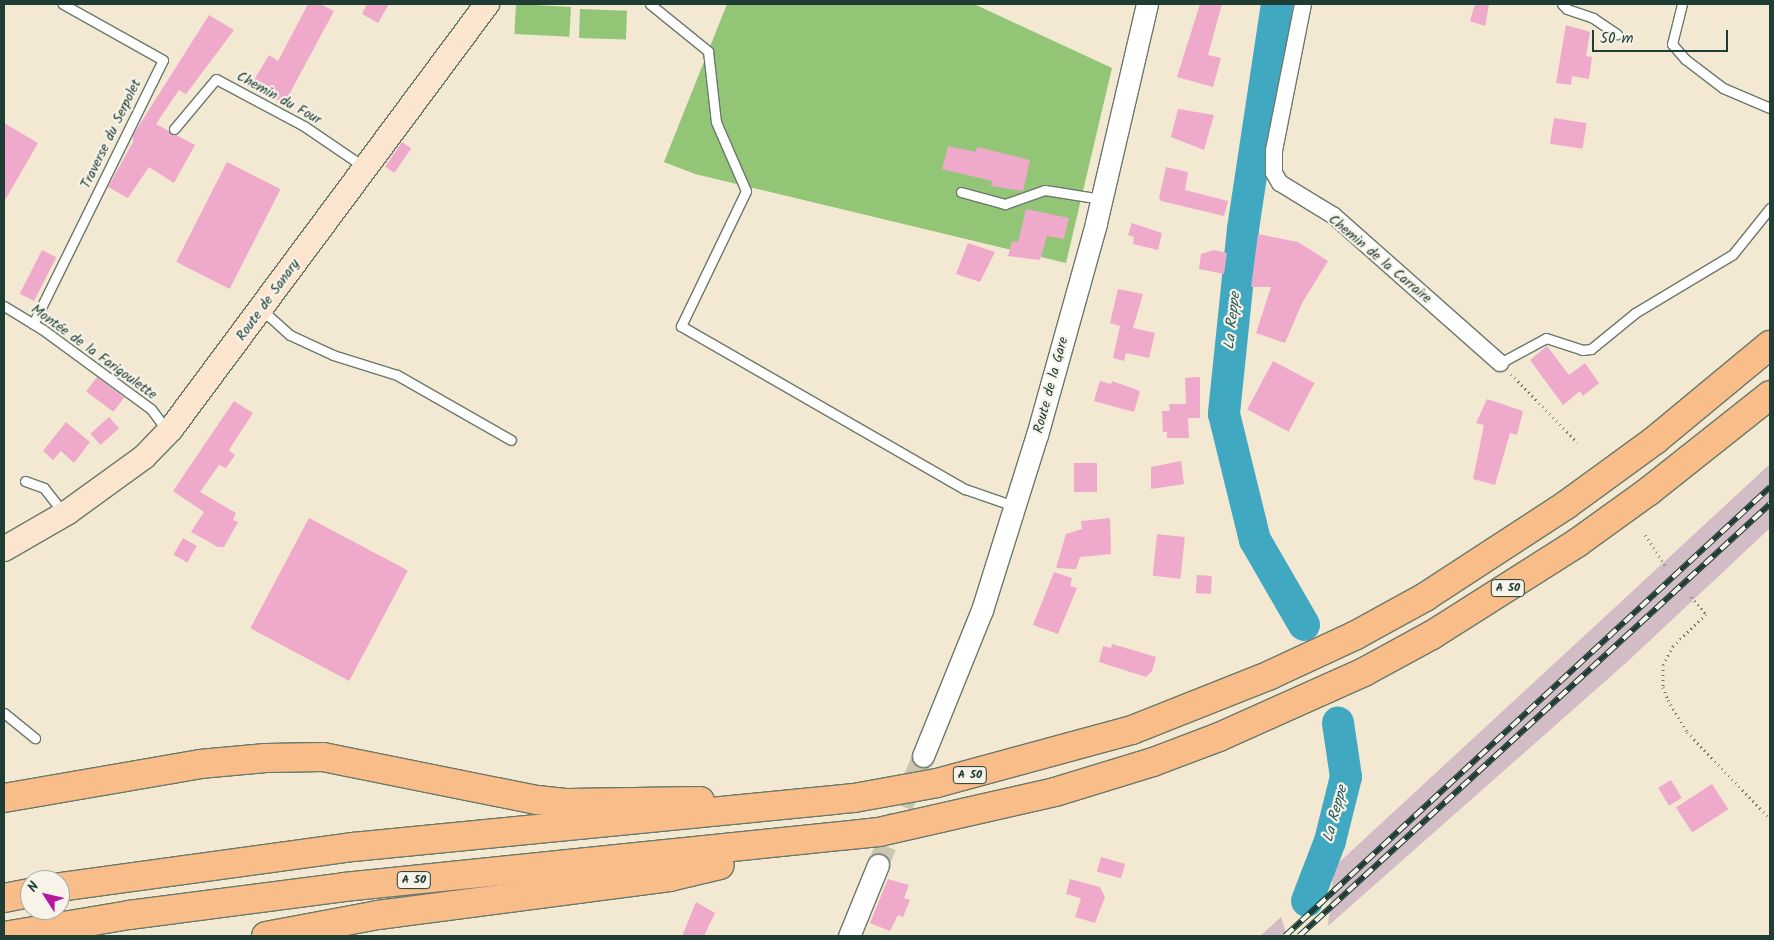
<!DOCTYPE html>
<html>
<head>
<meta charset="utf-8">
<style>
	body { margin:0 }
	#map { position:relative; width:1774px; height:940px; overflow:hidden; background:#f3e8d1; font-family:Kalam,sans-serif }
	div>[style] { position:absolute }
	.industrial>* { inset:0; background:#d2bdc6 }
	.green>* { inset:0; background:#92c576; transform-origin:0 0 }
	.river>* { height:32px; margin:-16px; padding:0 16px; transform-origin:16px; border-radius:16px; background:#41a8c1 }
	.building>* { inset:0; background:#efaacb; transform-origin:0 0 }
	.tertiary-tunnel>* { height:21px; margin-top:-10.5px; transform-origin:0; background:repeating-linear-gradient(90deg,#c9c6b2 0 21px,transparent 0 32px) }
	.path>* { height:3px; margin-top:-1.5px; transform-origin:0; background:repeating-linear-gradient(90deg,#69796b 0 1px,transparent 0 5px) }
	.roads { filter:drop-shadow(1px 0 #69796b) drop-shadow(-1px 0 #69796b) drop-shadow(0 1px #69796b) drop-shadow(0 -1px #69796b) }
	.service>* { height:9px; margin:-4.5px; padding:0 4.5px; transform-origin:4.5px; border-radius:4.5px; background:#fff }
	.minor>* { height:16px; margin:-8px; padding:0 8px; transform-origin:8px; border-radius:8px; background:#fff }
	.tertiary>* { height:21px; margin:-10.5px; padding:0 10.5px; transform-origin:10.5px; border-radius:10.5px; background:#fff }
	.secondary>* { height:24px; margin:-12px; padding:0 12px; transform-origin:12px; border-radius:12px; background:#fce5cf }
	.motorway>* { height:28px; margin:-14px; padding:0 14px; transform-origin:14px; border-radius:14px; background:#f8bd88 }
	.rail>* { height:5.5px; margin-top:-2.75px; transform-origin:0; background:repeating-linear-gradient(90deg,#f7f3e8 0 11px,#1f3d34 0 22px); box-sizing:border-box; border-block:1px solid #1f3d34 }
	span { translate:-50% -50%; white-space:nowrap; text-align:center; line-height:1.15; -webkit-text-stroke:4.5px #f7f3e8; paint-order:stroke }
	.shield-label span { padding:1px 4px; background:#f7f3e8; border:1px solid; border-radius:4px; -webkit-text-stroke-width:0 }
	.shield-label { font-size:12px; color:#1f3d34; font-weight:700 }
	.street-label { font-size:14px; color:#1f3d34 }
	.water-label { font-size:15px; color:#295d5e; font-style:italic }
	.frame { position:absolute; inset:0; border:5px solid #1f3d34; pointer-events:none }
	.north { position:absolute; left:20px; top:870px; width:50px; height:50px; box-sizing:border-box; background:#f7f3e8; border:1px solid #a1aaa0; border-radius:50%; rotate:305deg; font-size:14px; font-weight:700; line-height:20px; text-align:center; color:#1f3d34 }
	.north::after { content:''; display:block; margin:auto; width:18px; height:22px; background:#b5179e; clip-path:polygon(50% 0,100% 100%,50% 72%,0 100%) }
	.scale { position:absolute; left:1592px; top:30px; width:136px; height:22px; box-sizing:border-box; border:2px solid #1f3d34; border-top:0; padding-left:6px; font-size:15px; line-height:18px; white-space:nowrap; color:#1f3d34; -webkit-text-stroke:4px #f7f3e8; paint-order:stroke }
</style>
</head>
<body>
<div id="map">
	<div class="industrial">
		<div style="clip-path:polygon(1770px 464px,1770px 528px,1627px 662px,1328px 926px,1334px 867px)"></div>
		<div style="clip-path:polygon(1281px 917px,1287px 936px,1260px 936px)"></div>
	</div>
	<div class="green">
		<div style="left:516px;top:4px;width:55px;height:30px;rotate:3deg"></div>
		<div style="clip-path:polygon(727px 4px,974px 4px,1112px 68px,1066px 263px,695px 174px,664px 162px)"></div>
		<div style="left:580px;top:9px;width:47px;height:29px;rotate:2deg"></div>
	</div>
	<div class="river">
		<div style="left:1277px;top:4px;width:228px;rotate:98.6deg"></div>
		<div style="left:1243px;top:229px;width:186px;rotate:95.9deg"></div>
		<div style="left:1224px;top:414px;width:130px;rotate:76.2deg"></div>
		<div style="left:1255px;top:540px;width:98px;rotate:60deg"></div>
		<div style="left:1307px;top:901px;width:64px;rotate:-69deg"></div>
		<div style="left:1330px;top:841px;width:66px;rotate:-76deg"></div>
		<div style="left:1346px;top:777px;width:55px;rotate:-98.4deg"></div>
	</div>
	<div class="building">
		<div style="clip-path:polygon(308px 4px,320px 4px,334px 11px,284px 104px,251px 85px,269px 55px,278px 61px)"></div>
		<div style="clip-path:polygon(367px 4px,389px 4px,378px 23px,362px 14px)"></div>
		<div style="clip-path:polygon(1200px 4px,1222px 4px,1208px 55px,1221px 58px,1213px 87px,1177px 77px)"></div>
		<div style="clip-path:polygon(1475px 4px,1489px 4px,1485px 26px,1470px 21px)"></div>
		<div style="clip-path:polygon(209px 15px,234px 30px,186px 94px,179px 90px,156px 124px,195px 145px,174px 183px,149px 167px,128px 198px,108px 187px,133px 142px,133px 135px)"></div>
		<div style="clip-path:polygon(1566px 25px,1590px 32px,1586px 56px,1592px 57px,1589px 79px,1572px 76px,1571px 85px,1556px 83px)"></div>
		<div style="clip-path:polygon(1178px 109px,1214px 115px,1204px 150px,1171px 137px)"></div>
		<div style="left:1554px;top:118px;width:33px;height:26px;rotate:9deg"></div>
		<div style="clip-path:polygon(4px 123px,38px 143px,4px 202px)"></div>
		<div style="left:402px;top:142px;width:11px;height:30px;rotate:34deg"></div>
		<div style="clip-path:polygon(948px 146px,976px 152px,977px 147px,1030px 160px,1023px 191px,991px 186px,992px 181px,942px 169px)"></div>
		<div style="left:227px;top:162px;width:60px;height:112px;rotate:27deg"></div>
		<div style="clip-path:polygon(1166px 167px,1188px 172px,1185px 190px,1228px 201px,1224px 216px,1161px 201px,1159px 198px)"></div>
		<div style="clip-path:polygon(1026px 209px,1069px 218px,1064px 239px,1047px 236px,1040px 260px,1008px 256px,1012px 241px,1018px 242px)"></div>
		<div style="clip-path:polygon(1132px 223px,1162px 233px,1158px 250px,1133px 244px,1134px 237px,1128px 235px)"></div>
		<div style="clip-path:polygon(1258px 234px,1298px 242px,1328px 261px,1302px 303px,1285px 343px,1256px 333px,1271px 287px,1251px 287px)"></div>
		<div style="clip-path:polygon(968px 243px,995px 252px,980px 282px,956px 274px)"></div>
		<div style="left:42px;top:250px;width:16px;height:49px;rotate:27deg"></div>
		<div style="clip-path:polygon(1214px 250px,1227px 253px,1224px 274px,1199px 269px,1201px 254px)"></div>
		<div style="clip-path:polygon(1118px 289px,1143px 294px,1133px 328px,1155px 333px,1149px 358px,1126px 353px,1124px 361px,1113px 358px,1120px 326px,1110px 323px)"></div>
		<div style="clip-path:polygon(1547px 346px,1569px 375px,1585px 363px,1599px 383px,1583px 396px,1580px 391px,1563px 405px,1530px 360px)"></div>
		<div style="left:1273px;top:361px;width:47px;height:55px;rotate:28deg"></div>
		<div style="left:97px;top:377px;width:34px;height:18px;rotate:37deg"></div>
		<div style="clip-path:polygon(1200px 377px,1200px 418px,1188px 418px,1189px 438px,1167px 438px,1167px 432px,1163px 432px,1162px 411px,1170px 411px,1169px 404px,1186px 404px,1185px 378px)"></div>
		<div style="clip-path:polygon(1100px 381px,1111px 384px,1112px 381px,1140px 391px,1134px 412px,1094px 401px)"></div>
		<div style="clip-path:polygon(1487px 399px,1523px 411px,1517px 435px,1510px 433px,1495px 485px,1473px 479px,1484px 425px,1476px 423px)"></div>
		<div style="clip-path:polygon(234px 401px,253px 413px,229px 450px,235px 455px,226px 468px,219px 465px,200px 492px,236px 513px,233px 520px,238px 522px,224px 547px,218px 547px,191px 532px,204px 512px,173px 491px)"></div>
		<div style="left:109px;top:417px;width:15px;height:25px;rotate:48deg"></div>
		<div style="clip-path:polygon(66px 422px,90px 442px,74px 463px,61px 451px,53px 460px,43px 451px)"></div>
		<div style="clip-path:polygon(1181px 461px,1184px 484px,1151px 489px,1151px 467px)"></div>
		<div style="left:1074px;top:463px;width:23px;height:29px"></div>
		<div style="left:309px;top:518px;width:112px;height:125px;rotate:28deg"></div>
		<div style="clip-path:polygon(1110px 518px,1111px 554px,1080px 557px,1076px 569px,1056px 568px,1066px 534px,1082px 529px,1081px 521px)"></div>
		<div style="left:1157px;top:534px;width:28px;height:42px;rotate:6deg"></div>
		<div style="left:183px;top:538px;width:16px;height:19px;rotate:30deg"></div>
		<div style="clip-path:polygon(1054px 572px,1072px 578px,1070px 586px,1077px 588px,1058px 634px,1033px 625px)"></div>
		<div style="left:1197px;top:575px;width:15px;height:18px;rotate:4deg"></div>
		<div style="clip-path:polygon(1112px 644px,1156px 657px,1152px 671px,1146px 677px,1099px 662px,1103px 646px,1111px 648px)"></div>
		<div style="left:1671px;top:780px;width:21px;height:15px;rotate:59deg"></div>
		<div style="left:1712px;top:784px;width:30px;height:43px;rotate:57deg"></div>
		<div style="left:1101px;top:857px;width:25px;height:15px;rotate:16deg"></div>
		<div style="clip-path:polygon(888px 879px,909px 885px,904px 898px,910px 900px,903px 917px,898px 915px,890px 931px,870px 923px)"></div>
		<div style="clip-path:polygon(1070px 879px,1100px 887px,1105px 897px,1095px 923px,1075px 917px,1081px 898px,1066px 894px)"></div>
		<div style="clip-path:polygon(696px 902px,715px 913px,704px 936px,682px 936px)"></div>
	</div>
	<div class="tertiary-tunnel">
		<div style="left:878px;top:865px;width:118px;rotate:-67.6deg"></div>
	</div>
	<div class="path">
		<div style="left:1511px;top:374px;width:95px;rotate:45.9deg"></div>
		<div style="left:1645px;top:535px;width:36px;rotate:56deg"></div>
		<div style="left:1691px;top:597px;width:23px;rotate:49deg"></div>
		<div style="left:1706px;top:614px;width:46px;rotate:135.9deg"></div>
		<div style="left:1673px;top:646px;width:21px;rotate:118deg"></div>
		<div style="left:1663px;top:665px;width:22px;rotate:90deg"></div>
		<div style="left:1663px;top:687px;width:14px;rotate:69deg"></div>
		<div style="left:1668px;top:700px;width:37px;rotate:59deg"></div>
		<div style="left:1687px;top:732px;width:120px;rotate:46.3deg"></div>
	</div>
	<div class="roads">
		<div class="service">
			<div style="left:650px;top:4px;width:75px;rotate:39deg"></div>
			<div style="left:708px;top:51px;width:71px;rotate:83.6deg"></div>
			<div style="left:716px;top:122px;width:75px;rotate:66.5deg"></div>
			<div style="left:746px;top:191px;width:150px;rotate:115.7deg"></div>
			<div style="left:681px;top:326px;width:327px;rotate:29.9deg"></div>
			<div style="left:965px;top:489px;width:52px;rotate:19.1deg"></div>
			<div style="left:1562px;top:4px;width:7px;rotate:45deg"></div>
			<div style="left:1567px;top:9px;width:28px;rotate:19deg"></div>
			<div style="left:1593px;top:18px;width:29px;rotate:34deg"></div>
			<div style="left:1682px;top:4px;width:41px;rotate:104deg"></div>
			<div style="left:1672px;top:44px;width:20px;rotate:49deg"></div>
			<div style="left:1685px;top:59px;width:48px;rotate:37.3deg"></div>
			<div style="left:1723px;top:88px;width:51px;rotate:23.1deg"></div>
			<div style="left:174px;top:129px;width:65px;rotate:-50deg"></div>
			<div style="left:216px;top:79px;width:100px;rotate:28.1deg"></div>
			<div style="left:304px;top:126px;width:64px;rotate:34.2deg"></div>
			<div style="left:961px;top:192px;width:46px;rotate:15.3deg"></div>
			<div style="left:1005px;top:204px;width:42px;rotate:-19.3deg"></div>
			<div style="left:1045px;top:190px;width:57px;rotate:9.1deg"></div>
			<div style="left:4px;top:306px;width:44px;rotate:31.2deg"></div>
			<div style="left:42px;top:329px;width:135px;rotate:36.3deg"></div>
			<div style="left:151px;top:409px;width:20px;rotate:53deg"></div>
			<div style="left:261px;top:309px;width:39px;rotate:42deg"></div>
			<div style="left:290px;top:335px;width:47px;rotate:24.9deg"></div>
			<div style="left:333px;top:355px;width:67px;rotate:17.4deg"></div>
			<div style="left:397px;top:375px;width:131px;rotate:29.7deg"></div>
			<div style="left:33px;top:324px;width:294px;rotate:-63.8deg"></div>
			<div style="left:163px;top:60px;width:115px;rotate:-150.8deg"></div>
			<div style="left:1500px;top:363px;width:52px;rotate:-28.5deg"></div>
			<div style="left:1546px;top:338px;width:38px;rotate:18deg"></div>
			<div style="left:1582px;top:350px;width:9px;rotate:-6deg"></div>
			<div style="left:1591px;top:349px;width:57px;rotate:-39.3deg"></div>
			<div style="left:1635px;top:313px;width:114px;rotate:-31deg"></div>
			<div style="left:1733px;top:254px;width:59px;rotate:-51.2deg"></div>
			<div style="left:25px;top:481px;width:20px;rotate:20deg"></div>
			<div style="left:44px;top:488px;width:23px;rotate:52deg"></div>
			<div style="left:4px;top:713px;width:40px;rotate:39deg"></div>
		</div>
		<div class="minor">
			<div style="left:1303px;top:4px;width:149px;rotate:101.2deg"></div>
			<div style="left:1274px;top:150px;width:23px;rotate:90deg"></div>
			<div style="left:1274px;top:173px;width:12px;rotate:59deg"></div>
			<div style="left:1280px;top:183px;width:63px;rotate:31.4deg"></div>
			<div style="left:1334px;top:216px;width:222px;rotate:41.5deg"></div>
		</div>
		<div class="tertiary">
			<div style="left:923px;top:756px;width:157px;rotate:-68deg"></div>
			<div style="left:982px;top:610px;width:183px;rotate:-72.6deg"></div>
			<div style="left:1037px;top:435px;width:220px;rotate:-74.4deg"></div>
			<div style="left:1096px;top:223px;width:225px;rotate:-76.9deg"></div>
			<div style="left:849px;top:936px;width:77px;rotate:-67.8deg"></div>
		</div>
		<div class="secondary">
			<div style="left:4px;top:549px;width:74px;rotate:-30deg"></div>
			<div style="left:68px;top:512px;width:94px;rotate:-35.9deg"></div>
			<div style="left:144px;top:457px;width:39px;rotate:-46deg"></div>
			<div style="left:171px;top:429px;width:530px;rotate:-53.37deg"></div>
		</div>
		<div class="motorway">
			<div style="left:4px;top:798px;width:199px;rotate:-9.8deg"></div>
			<div style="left:200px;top:764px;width:66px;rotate:-5.2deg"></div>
			<div style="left:266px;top:758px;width:57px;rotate:-1deg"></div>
			<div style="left:323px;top:757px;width:218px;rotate:11.4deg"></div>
			<div style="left:537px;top:800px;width:31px;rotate:6deg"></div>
			<div style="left:568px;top:803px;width:132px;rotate:-0.9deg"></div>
			<div style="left:60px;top:887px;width:296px;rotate:-7.8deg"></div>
			<div style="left:353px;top:847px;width:503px;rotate:-5.59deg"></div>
			<div style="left:854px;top:798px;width:84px;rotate:-10.2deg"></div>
			<div style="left:937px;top:783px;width:202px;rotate:-15.2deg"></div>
			<div style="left:1132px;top:730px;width:149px;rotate:-21.7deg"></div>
			<div style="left:1270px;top:675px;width:95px;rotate:-24.9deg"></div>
			<div style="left:1356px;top:635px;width:79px;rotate:-28.8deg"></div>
			<div style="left:1425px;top:597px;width:168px;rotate:-33.1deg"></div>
			<div style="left:1566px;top:505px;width:110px;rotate:-36.1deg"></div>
			<div style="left:1655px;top:440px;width:149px;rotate:-39.6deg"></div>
			<div style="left:4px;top:898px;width:26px;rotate:-11deg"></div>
			<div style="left:4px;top:936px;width:127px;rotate:-9.5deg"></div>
			<div style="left:129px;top:915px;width:217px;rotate:-7.4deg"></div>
			<div style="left:344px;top:887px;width:538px;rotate:-5.87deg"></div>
			<div style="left:879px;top:832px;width:180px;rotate:-12.8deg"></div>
			<div style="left:1055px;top:792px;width:102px;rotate:-17deg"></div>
			<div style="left:1153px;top:762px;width:71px;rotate:-20.7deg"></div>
			<div style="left:1219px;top:737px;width:159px;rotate:-24.1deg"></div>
			<div style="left:1364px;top:672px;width:77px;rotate:-28.6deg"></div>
			<div style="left:1432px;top:635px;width:172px;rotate:-32.4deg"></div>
			<div style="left:1577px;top:543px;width:89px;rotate:-35.8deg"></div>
			<div style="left:1649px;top:491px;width:154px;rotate:-38.4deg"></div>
			<div style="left:266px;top:936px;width:114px;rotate:-10.6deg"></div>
			<div style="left:378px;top:915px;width:294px;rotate:-7.4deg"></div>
			<div style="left:670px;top:877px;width:51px;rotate:-13.5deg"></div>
		</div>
	</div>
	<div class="rail">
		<div style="left:1285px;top:936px;width:661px;rotate:-42.79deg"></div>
		<div style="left:1299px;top:936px;width:639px;rotate:-42.53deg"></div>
	</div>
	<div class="shield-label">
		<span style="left:1508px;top:588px">A 50</span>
		<span style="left:970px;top:775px">A 50</span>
		<span style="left:414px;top:880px">A 50</span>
	</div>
	<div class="street-label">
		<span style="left:279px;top:98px;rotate:29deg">Chemin du Four</span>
		<span style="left:111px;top:134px;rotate:-64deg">Traverse du Serpolet</span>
		<span style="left:1380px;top:259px;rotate:40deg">Chemin de la Carraire</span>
		<span style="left:268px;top:300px;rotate:-54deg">Route de Sanary</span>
		<span style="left:94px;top:352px;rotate:36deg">Montée de la Farigoulette</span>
		<span style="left:1051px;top:385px;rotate:-75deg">Route de la Gare</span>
	</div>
	<div class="water-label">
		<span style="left:1233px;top:321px;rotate:-84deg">La Reppe</span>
		<span style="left:1336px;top:814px;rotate:-75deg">La Reppe</span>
	</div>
	<div class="frame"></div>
	<div class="north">N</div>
	<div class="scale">50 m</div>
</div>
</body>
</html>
